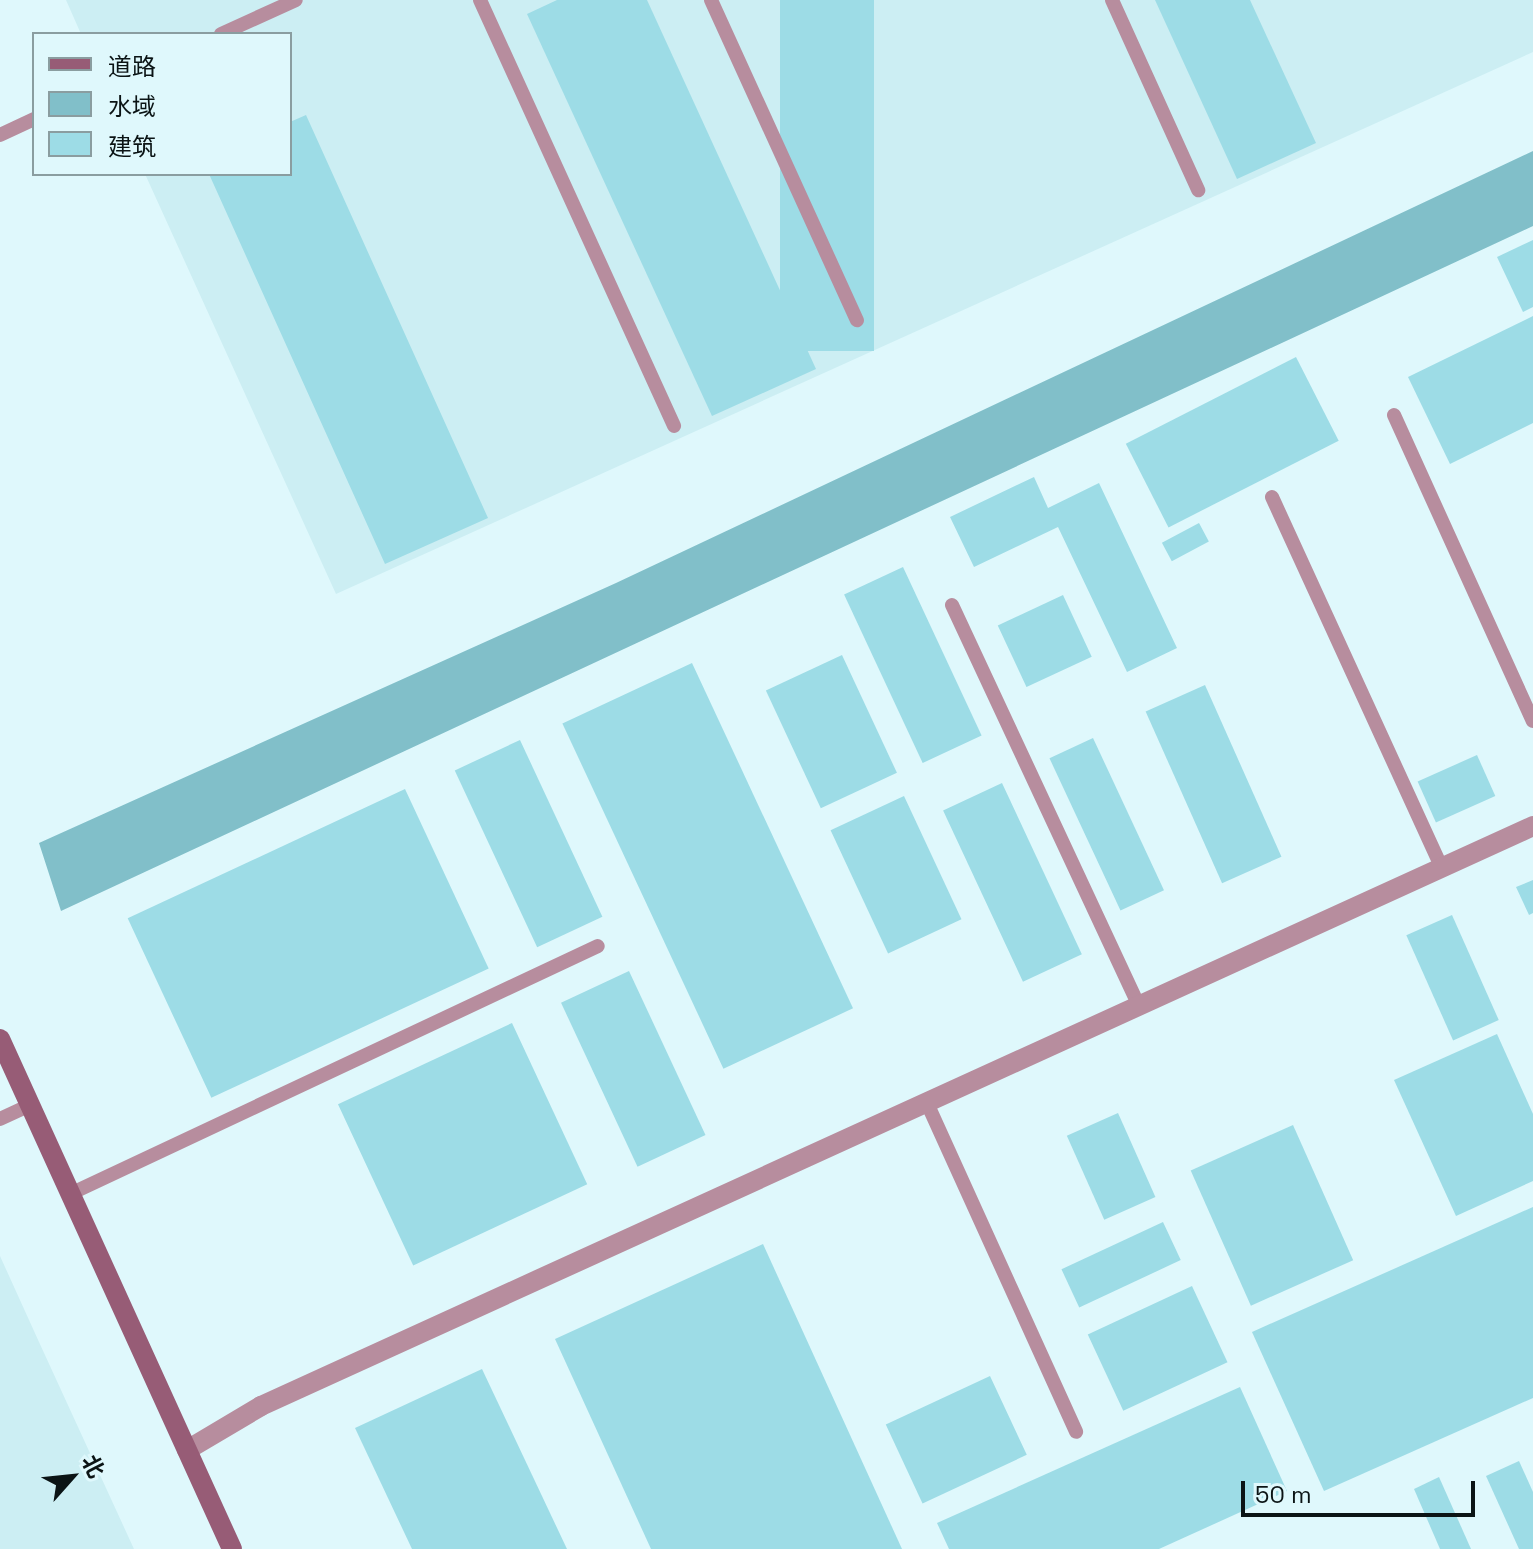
<!DOCTYPE html>
<html>
<head>
<meta charset="utf-8">
<style>
	body { margin:0 }
	#map { position:relative; width:1533px; height:1549px; overflow:hidden; background:#dff8fc; font-family:"Space Grotesk","Noto Sans SC",sans-serif }
	div>[style] { position:absolute }
	.built>* { inset:0; background:#cceef3 }
	.water>* { inset:0; background:#81bfc9 }
	.building>* { inset:0; background:#9ddce6; transform-origin:0 0 }
	.lane>* { height:14px; margin:-7px; padding:0 7px; transform-origin:7px; border-radius:7px; background:#b78d9e }
	.street>* { height:20px; margin:-10px; padding:0 10px; transform-origin:10px; border-radius:10px; background:#b78d9e }
	.secondary>* { height:20px; margin:-10px; padding:0 10px; transform-origin:10px; border-radius:10px; background:#975c76 }
	span { translate:-50% -50%; white-space:nowrap; text-align:center; line-height:1.15; -webkit-text-stroke:8px #dff8fc; paint-order:stroke }
	.legend { position:absolute; left:32px; top:32px; width:260px; height:144px; box-sizing:border-box; background:#dff8fc; border:2px solid #8a9da0; margin:0; padding:10px 14px; list-style:none; font-size:24px; color:#0b1415 }
	.legend li { display:flex; align-items:center; gap:16px; height:40px }
	.legend b { width:40px; border:2px solid #8a9da0 }
	.north { position:absolute; left:32px; top:1437px; width:80px; height:80px; -webkit-text-stroke:6px #dff8fc; paint-order:stroke; rotate:63deg; font-size:22px; font-weight:700; line-height:32px; text-align:center; color:#0b1415 }
	.north::after { content:''; display:block; margin:auto; width:28px; height:36px; background:#0b1415; clip-path:polygon(50% 0,100% 100%,50% 72%,0 100%) }
	.scale { position:absolute; left:1241px; top:1481px; width:234px; height:36px; box-sizing:border-box; border:4px solid #0b1415; border-top:0; padding-left:10px; font-size:24px; line-height:28px; white-space:nowrap; color:#0b1415; -webkit-text-stroke:6px #dff8fc; paint-order:stroke }
</style>
</head>
<body>
<div id="map">
	<div class="built">
		<div style="clip-path:polygon(66px 0,1533px 0,1533px 52px,336px 594px,145px 174px,290px 174px,290px 34px,81px 34px)"></div>
		<div style="clip-path:polygon(0 1256px,39px 1342px,134px 1549px,0 1549px)"></div>
	</div>
	<div class="water">
		<div style="clip-path:polygon(1533px 151px,1533px 226px,61px 911px,39px 843px,616px 583px)"></div>
	</div>
	<div class="building">
		<div style="clip-path:polygon(557px 0,647px 0,816px 369px,712px 416px,527px 14px)"></div>
		<div style="left:780px;top:0;width:94px;height:351px"></div>
		<div style="clip-path:polygon(1155px 0,1250px 0,1316px 143px,1237px 179px)"></div>
		<div style="clip-path:polygon(306px 115px,488px 518px,385px 564px,209px 174px,290px 174px,290px 122px)"></div>
		<div style="clip-path:polygon(1533px 240px,1533px 307px,1523px 312px,1497px 257px)"></div>
		<div style="clip-path:polygon(1533px 316px,1533px 423px,1450px 464px,1408px 377px)"></div>
		<div style="left:1296px;top:357px;width:94px;height:191px;rotate:63deg"></div>
		<div style="clip-path:polygon(1034px 477px,1048px 508px,1099px 483px,1177px 648px,1127px 672px,1058px 527px,974px 567px,950px 517px)"></div>
		<div style="left:1199px;top:523px;width:21px;height:42px;rotate:62deg"></div>
		<div style="left:903px;top:567px;width:186px;height:65px;rotate:65deg"></div>
		<div style="left:1063px;top:595px;width:68px;height:72px;rotate:65deg"></div>
		<div style="left:842px;top:655px;width:130px;height:84px;rotate:65deg"></div>
		<div style="left:692px;top:663px;width:381px;height:143px;rotate:65deg"></div>
		<div style="left:1205px;top:685px;width:188px;height:65px;rotate:66deg"></div>
		<div style="left:1093px;top:738px;width:168px;height:48px;rotate:65deg"></div>
		<div style="left:520px;top:740px;width:195px;height:72px;rotate:65deg"></div>
		<div style="left:1477px;top:755px;width:45px;height:65px;rotate:66deg"></div>
		<div style="left:1002px;top:783px;width:189px;height:65px;rotate:65deg"></div>
		<div style="left:405px;top:789px;width:198px;height:306px;rotate:65deg"></div>
		<div style="left:904px;top:796px;width:136px;height:81px;rotate:65deg"></div>
		<div style="clip-path:polygon(1533px 880px,1533px 913px,1529px 915px,1516px 887px)"></div>
		<div style="left:1452px;top:915px;width:115px;height:50px;rotate:66deg"></div>
		<div style="left:629px;top:971px;width:181px;height:75px;rotate:65deg"></div>
		<div style="left:512px;top:1023px;width:178px;height:192px;rotate:65deg"></div>
		<div style="clip-path:polygon(1497px 1034px,1533px 1114px,1533px 1181px,1456px 1216px,1394px 1080px)"></div>
		<div style="left:1118px;top:1113px;width:92px;height:56px;rotate:66deg"></div>
		<div style="left:1293px;top:1125px;width:148px;height:112px;rotate:66deg"></div>
		<div style="clip-path:polygon(1533px 1207px,1533px 1398px,1324px 1491px,1252px 1332px)"></div>
		<div style="left:1163px;top:1222px;width:42px;height:112px;rotate:65deg"></div>
		<div style="clip-path:polygon(763px 1244px,902px 1549px,651px 1549px,555px 1339px)"></div>
		<div style="left:1192px;top:1286px;width:84px;height:115px;rotate:65deg"></div>
		<div style="clip-path:polygon(482px 1369px,567px 1549px,412px 1549px,355px 1428px)"></div>
		<div style="left:990px;top:1376px;width:87px;height:115px;rotate:65deg"></div>
		<div style="clip-path:polygon(1240px 1387px,1287px 1491px,1159px 1549px,949px 1549px,937px 1523px)"></div>
		<div style="clip-path:polygon(1519px 1461px,1533px 1492px,1533px 1549px,1519px 1549px,1486px 1476px)"></div>
		<div style="clip-path:polygon(1439px 1477px,1471px 1549px,1440px 1549px,1414px 1489px)"></div>
	</div>
	<div class="lane">
		<div style="left:480px;top:0;width:468px;rotate:65.5deg"></div>
		<div style="left:711px;top:0;width:352px;rotate:65.5deg"></div>
		<div style="left:1112px;top:0;width:209px;rotate:65.6deg"></div>
		<div style="left:221px;top:34px;width:82px;rotate:-24.4deg"></div>
		<div style="left:0;top:135px;width:38px;rotate:-25deg"></div>
		<div style="left:1394px;top:415px;width:336px;rotate:65.6deg"></div>
		<div style="left:1272px;top:497px;width:408px;rotate:65.4deg"></div>
		<div style="left:952px;top:605px;width:442px;rotate:65deg"></div>
		<div style="left:927px;top:1103px;width:361px;rotate:65.6deg"></div>
		<div style="left:0;top:1119px;width:33px;rotate:-25deg"></div>
		<div style="left:70px;top:1194px;width:583px;rotate:-25.16deg"></div>
	</div>
	<div class="street">
		<div style="left:187px;top:1450px;width:86px;rotate:-30.7deg"></div>
		<div style="left:261px;top:1406px;width:1398px;rotate:-24.51deg"></div>
	</div>
	<div class="secondary">
		<div style="left:0;top:1039px;width:560px;rotate:65.54deg"></div>
	</div>
	<ul class="legend">
	<li><b style="height:10px;background:#975c76"></b>道路</li>
	<li><b style="height:22px;background:#81bfc9"></b>水域</li>
	<li><b style="height:22px;background:#9ddce6"></b>建筑</li>
	</ul>
	<div class="north">北</div>
	<div class="scale">50 m</div>
</div>
</body>
</html>
